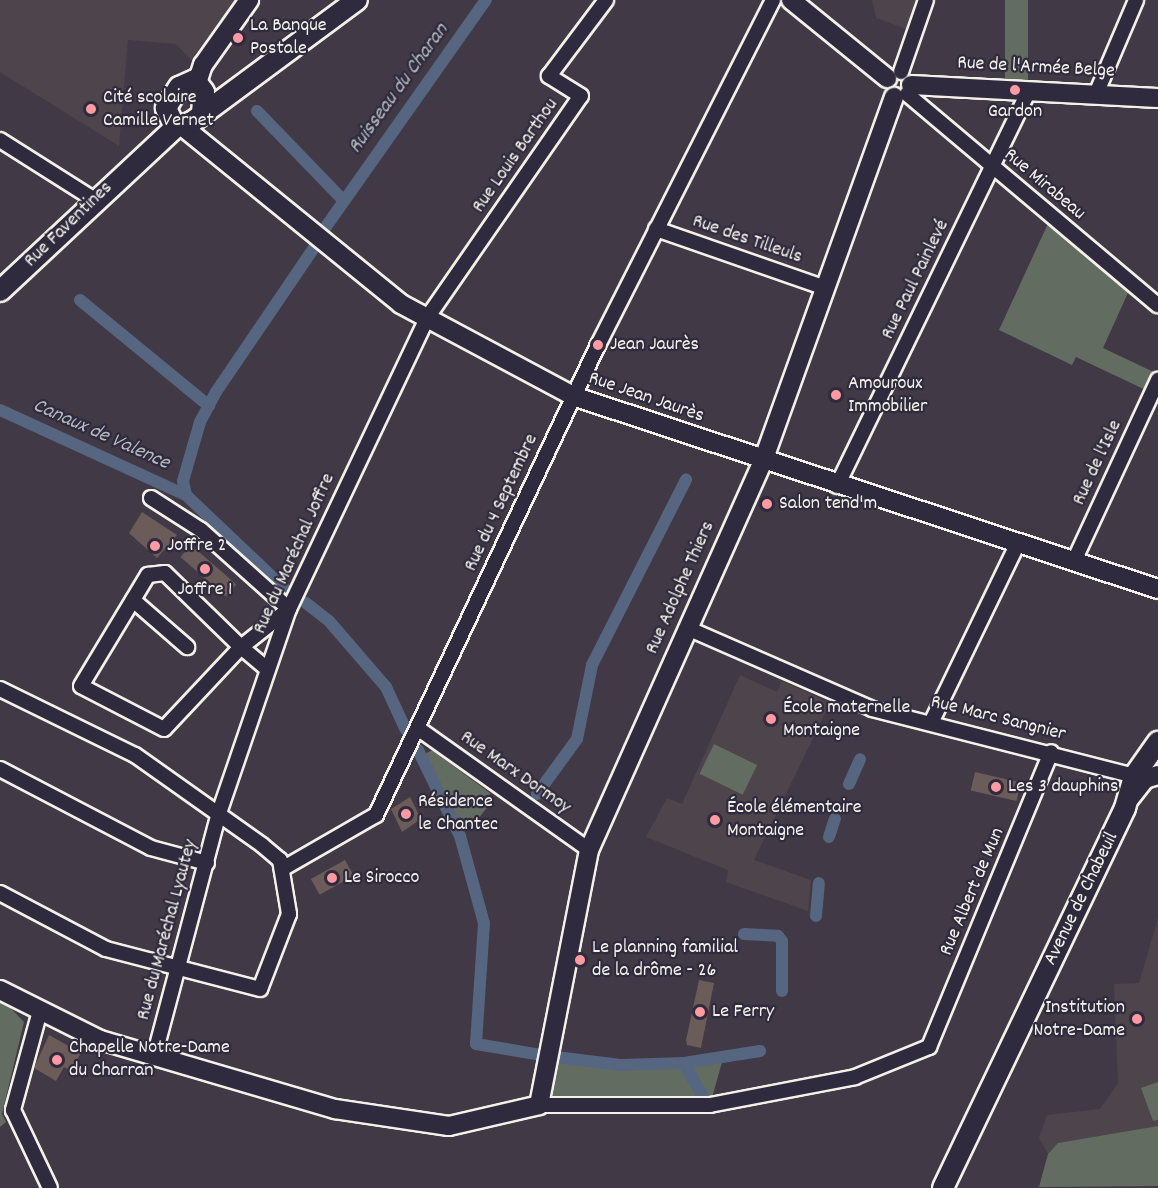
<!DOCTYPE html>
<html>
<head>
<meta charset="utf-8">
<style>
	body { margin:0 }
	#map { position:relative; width:1158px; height:1188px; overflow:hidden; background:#413945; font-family:Dekko,sans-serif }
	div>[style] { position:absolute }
	.built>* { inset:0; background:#4e444b }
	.green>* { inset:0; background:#626c60; transform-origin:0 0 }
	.canal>* { height:12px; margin:-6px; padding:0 6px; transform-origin:6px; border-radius:6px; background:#566580 }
	.building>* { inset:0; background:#6b5c59; transform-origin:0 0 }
	.roads { filter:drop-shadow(2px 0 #f4f1e8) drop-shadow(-2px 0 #f4f1e8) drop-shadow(0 2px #f4f1e8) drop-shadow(0 -2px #f4f1e8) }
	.minor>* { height:14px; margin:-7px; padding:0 7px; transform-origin:7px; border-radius:7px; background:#2f2a3d }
	.tertiary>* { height:18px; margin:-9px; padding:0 9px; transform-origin:9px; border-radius:9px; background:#2f2a3d }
	.secondary>* { height:20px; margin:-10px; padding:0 10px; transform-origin:10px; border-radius:10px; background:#2f2a3d }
	.dots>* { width:16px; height:16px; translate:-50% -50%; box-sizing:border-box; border:3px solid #2f2a3d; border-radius:50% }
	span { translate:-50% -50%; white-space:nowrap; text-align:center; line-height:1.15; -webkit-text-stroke:4.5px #2f2a3d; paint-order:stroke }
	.poi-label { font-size:20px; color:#f4f1e8 }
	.left { translate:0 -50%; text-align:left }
	.right { translate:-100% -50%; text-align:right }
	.street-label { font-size:20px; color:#f4f1e8 }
	.water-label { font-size:21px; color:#b5b9be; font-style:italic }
</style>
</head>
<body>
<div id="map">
	<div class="built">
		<div style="clip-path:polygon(0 0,235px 0,191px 60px,176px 44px,128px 40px,119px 146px,0 72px)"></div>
		<div style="clip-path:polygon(872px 0,916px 0,906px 29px,876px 18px)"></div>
		<div style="clip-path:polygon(740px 675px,777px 692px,782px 681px,830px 703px,754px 860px,811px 880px,808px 911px,726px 882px,728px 870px,646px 837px,667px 798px,682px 804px)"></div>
		<div style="clip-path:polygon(1158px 918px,1158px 1186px,1039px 1187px,1048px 1154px,1039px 1138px,1047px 1115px,1100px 1109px,1118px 1083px,1114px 984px,1139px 983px)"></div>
	</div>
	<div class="green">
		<div style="left:1005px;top:0;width:23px;height:80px"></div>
		<div style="clip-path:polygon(1051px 217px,1132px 284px,1103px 348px,1158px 374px,1152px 393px,1076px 357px,1072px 365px,999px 330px)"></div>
		<div style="left:714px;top:744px;width:48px;height:33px;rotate:26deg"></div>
		<div style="clip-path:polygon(432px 750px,490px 793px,489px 805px,475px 823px,460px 829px,423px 755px)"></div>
		<div style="clip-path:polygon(0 997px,24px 1022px,2px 1114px,6px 1122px,0 1127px)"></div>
		<div style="clip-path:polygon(724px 1055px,710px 1105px,539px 1105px,556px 1057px,621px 1065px,684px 1063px)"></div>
		<div style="clip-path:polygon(1158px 1082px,1158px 1120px,1153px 1121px,1141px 1088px)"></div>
		<div style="clip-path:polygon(1158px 1126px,1158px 1186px,1039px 1187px,1048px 1154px,1058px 1143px)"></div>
	</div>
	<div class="canal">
		<div style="left:257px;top:111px;width:124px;rotate:46deg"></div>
		<div style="left:325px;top:228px;width:279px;rotate:-54.8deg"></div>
		<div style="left:80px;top:300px;width:167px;rotate:39.4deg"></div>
		<div style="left:0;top:410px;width:205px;rotate:24.6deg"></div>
		<div style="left:285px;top:589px;width:137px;rotate:-136.5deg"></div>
		<div style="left:186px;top:495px;width:14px;rotate:-102deg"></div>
		<div style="left:183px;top:481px;width:61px;rotate:-73.9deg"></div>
		<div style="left:200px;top:422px;width:34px;rotate:-62deg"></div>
		<div style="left:216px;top:392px;width:178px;rotate:-55.8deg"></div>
		<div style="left:306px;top:603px;width:29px;rotate:38deg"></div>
		<div style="left:329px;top:621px;width:87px;rotate:49.2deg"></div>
		<div style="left:386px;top:687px;width:47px;rotate:65.1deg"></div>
		<div style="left:418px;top:750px;width:96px;rotate:64deg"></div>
		<div style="left:460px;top:836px;width:90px;rotate:74.6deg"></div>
		<div style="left:484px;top:923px;width:121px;rotate:93.8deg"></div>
		<div style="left:476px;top:1044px;width:67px;rotate:9.5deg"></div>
		<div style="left:849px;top:784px;width:27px;rotate:-66deg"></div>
		<div style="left:537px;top:794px;width:68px;rotate:-54deg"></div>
		<div style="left:577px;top:739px;width:76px;rotate:-78.5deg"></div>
		<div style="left:592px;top:665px;width:208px;rotate:-63.1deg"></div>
		<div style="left:829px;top:837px;width:19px;rotate:-72deg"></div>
		<div style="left:816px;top:916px;width:33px;rotate:-85deg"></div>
		<div style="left:744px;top:934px;width:34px;rotate:3deg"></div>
		<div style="left:778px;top:936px;width:6px;rotate:51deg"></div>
		<div style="left:782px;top:941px;width:50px;rotate:90deg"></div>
		<div style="left:556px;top:1057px;width:65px;rotate:7deg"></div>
		<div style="left:621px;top:1065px;width:63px;rotate:-1.8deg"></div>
		<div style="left:684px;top:1063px;width:77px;rotate:-9deg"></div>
		<div style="left:684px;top:1063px;width:43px;rotate:61.1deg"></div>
	</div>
	<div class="building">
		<div style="clip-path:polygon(142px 512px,177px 535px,157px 558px,129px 533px)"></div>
		<div style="left:191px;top:545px;width:60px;height:16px;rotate:41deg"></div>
		<div style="left:975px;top:772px;width:47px;height:19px;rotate:13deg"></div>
		<div style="clip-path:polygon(410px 797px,421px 819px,402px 832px,391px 809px)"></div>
		<div style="left:345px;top:860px;width:18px;height:39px;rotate:61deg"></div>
		<div style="clip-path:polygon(699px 980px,714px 983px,701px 1048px,687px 1045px,686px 1040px)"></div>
		<div style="clip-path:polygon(49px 1035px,81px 1053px,71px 1071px,64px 1067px,56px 1081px,34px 1068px)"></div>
	</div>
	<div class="roads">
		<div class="minor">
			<div style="left:901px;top:72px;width:76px;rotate:-70.9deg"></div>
			<div style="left:907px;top:94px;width:328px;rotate:40.1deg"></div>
			<div style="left:1096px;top:94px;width:102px;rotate:-66.9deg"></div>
			<div style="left:0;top:140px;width:112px;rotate:32.3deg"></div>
			<div style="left:656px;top:229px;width:179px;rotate:19.2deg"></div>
			<div style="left:837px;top:486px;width:439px;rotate:-64.1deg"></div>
			<div style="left:151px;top:498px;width:59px;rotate:32.6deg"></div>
			<div style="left:201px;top:530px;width:118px;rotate:41.9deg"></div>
			<div style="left:289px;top:609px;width:61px;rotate:141.6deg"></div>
			<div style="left:241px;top:647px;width:112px;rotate:133.2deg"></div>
			<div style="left:164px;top:729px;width:93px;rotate:-152.6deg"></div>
			<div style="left:81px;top:686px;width:130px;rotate:-58.9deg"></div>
			<div style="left:148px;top:575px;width:17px;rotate:-7deg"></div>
			<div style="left:165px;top:573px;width:106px;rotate:44.2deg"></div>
			<div style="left:241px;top:647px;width:34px;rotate:40deg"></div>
			<div style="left:1074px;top:561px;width:200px;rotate:-65.1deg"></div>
			<div style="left:133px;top:600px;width:72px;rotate:41deg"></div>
			<div style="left:687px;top:628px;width:202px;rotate:23.6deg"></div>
			<div style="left:872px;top:709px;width:270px;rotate:14.3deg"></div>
			<div style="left:0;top:689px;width:150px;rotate:26.1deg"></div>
			<div style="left:135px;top:755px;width:156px;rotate:35.3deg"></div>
			<div style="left:262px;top:845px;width:23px;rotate:40deg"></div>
			<div style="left:280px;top:860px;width:55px;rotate:80.5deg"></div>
			<div style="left:289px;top:914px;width:80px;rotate:111.1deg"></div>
			<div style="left:260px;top:989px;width:159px;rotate:-165.4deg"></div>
			<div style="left:106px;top:949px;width:120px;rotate:-152.2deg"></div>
			<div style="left:931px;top:723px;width:200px;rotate:-64.2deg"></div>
			<div style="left:419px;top:729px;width:209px;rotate:35.4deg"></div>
			<div style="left:0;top:769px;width:170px;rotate:27.6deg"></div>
			<div style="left:151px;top:848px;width:58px;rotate:15deg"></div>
			<div style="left:282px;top:869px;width:108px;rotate:-29.9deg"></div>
			<div style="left:376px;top:815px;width:520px;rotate:-64.72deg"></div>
			<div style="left:598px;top:345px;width:387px;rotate:-63.1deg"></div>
			<div style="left:40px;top:1011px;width:103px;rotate:105.3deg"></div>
			<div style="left:13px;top:1110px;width:86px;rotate:64.6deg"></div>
			<div style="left:154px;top:1057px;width:253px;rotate:-75.1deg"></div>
			<div style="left:219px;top:813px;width:216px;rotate:-71.1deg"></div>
			<div style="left:289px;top:609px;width:322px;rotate:-64.6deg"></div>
			<div style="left:427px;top:318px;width:270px;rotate:-55.3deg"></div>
			<div style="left:581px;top:96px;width:38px;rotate:-148deg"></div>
			<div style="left:549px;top:76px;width:95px;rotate:-53.1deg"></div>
			<div style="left:539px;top:1105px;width:171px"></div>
			<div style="left:710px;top:1105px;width:148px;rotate:-10.9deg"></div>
			<div style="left:855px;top:1077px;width:80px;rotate:-22.1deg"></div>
			<div style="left:929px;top:1047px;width:319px;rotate:-67.5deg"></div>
		</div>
		<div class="tertiary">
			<div style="left:791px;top:0;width:124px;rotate:39.1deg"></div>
			<div style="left:198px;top:80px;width:16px;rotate:-72deg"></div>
			<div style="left:203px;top:65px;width:80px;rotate:-54.7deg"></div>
			<div style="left:911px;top:85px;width:247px;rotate:3deg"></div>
			<div style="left:182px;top:126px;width:282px;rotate:39.1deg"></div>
			<div style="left:401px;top:304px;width:195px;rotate:28.1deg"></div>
			<div style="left:573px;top:396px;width:616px;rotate:18.26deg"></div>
			<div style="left:1130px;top:798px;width:24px;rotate:-52deg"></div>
			<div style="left:1145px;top:779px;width:14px;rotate:-17deg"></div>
			<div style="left:0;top:990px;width:112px;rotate:26.6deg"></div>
			<div style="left:100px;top:1040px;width:245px;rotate:16.4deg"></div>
			<div style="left:335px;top:1109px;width:115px;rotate:8.5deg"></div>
			<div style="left:449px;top:1126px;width:92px;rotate:-13.1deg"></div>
			<div style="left:539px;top:1105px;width:260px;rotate:-78.9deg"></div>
			<div style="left:589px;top:850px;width:426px;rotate:-65.9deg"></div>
			<div style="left:763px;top:461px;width:387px;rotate:-70.2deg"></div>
		</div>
		<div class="secondary">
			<div style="left:202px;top:113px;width:21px;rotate:-85deg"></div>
			<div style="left:204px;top:92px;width:15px;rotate:-127deg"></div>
			<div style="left:195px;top:80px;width:17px;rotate:156deg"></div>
			<div style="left:179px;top:87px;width:25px;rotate:122deg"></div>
			<div style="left:166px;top:108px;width:17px;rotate:65deg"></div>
			<div style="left:173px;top:123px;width:9px;rotate:18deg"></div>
			<div style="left:182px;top:126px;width:11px;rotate:-22deg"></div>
			<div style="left:192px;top:122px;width:205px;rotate:-36.5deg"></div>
			<div style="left:0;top:291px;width:242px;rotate:-43deg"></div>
			<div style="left:943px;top:1188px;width:421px;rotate:-64.4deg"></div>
			<div style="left:1125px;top:808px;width:33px;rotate:-74deg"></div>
			<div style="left:1134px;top:776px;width:42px;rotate:-54.8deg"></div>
		</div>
	</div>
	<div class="dots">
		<div style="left:238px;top:38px;background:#ff9aa2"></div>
		<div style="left:1015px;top:90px;background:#ff9aa2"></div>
		<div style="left:91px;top:109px;background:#ff9aa2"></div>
		<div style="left:598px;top:345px;background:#ff9aa2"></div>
		<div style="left:836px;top:395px;background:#ff9aa2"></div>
		<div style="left:767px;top:504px;background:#ff9aa2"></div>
		<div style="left:155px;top:546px;background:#ff9aa2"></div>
		<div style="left:205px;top:569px;background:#ff9aa2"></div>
		<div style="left:771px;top:719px;background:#ff9aa2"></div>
		<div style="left:996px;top:787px;background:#ff9aa2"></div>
		<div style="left:406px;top:814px;background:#ff9aa2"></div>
		<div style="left:715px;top:820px;background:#ff9aa2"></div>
		<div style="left:332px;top:878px;background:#ff9aa2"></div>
		<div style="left:580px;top:960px;background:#ff9aa2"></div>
		<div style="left:700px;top:1012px;background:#ff9aa2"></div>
		<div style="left:1137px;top:1019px;background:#ff9aa2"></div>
		<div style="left:57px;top:1060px;background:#ff9aa2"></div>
	</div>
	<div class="poi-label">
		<span class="left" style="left:250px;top:38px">La Banque<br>Postale</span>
		<span class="left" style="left:103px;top:110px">Cité scolaire<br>Camille Vernet</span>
		<span style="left:1015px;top:112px">Gardon</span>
		<span class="left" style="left:610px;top:345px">Jean Jaurès</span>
		<span class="left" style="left:848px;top:396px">Amouroux<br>Immobilier</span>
		<span class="left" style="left:779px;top:504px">Salon tend'm</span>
		<span class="left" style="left:167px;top:546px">Joffre 2</span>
		<span style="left:205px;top:590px">Joffre 1</span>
		<span class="left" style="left:783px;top:720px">École maternelle<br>Montaigne</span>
		<span class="left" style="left:1008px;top:787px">Les 3 dauphins</span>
		<span class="left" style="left:418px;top:814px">Résidence<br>le Chantec</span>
		<span class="left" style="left:727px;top:820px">École élémentaire<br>Montaigne</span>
		<span class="left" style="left:344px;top:878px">Le Sirocco</span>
		<span class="left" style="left:592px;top:960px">Le planning familial<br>de la drôme - 26</span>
		<span class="right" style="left:1125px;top:1020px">Institution<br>Notre-Dame</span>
		<span class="left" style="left:712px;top:1012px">Le Ferry</span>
		<span class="left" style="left:69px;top:1060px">Chapelle Notre-Dame<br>du Charran</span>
	</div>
	<div class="street-label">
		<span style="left:1036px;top:68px;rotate:3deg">Rue de l'Armée Belge</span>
		<span style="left:516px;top:156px;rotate:-55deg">Rue Louis Barthou</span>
		<span style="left:1044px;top:185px;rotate:40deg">Rue Mirabeau</span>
		<span style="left:69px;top:225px;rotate:-44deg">Rue Faventines</span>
		<span style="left:747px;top:240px;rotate:19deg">Rue des Tilleuls</span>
		<span style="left:916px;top:280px;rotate:-64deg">Rue Paul Painlevé</span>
		<span style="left:646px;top:398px;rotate:19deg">Rue Jean Jaurès</span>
		<span style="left:1098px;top:463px;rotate:-65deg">Rue de l'Isle</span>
		<span style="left:502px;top:503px;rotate:-65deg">Rue du 4 Septembre</span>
		<span style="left:295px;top:554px;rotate:-66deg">Rue du Maréchal Joffre</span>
		<span style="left:681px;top:588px;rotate:-66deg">Rue Adolphe Thiers</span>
		<span style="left:998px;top:719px;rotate:14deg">Rue Marc Sangnier</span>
		<span style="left:515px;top:773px;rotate:35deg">Rue Marx Dormoy</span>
		<span style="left:973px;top:892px;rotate:-67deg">Rue Albert de Mun</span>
		<span style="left:1082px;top:899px;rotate:-64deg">Avenue de Chabeuil</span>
		<span style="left:168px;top:930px;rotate:-75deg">Rue du Maréchal Lyautey</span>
	</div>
	<div class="water-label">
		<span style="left:399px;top:89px;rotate:-54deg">Ruisseau du Charan</span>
		<span style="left:101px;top:435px;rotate:24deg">Canaux de Valence</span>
	</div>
</div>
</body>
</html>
